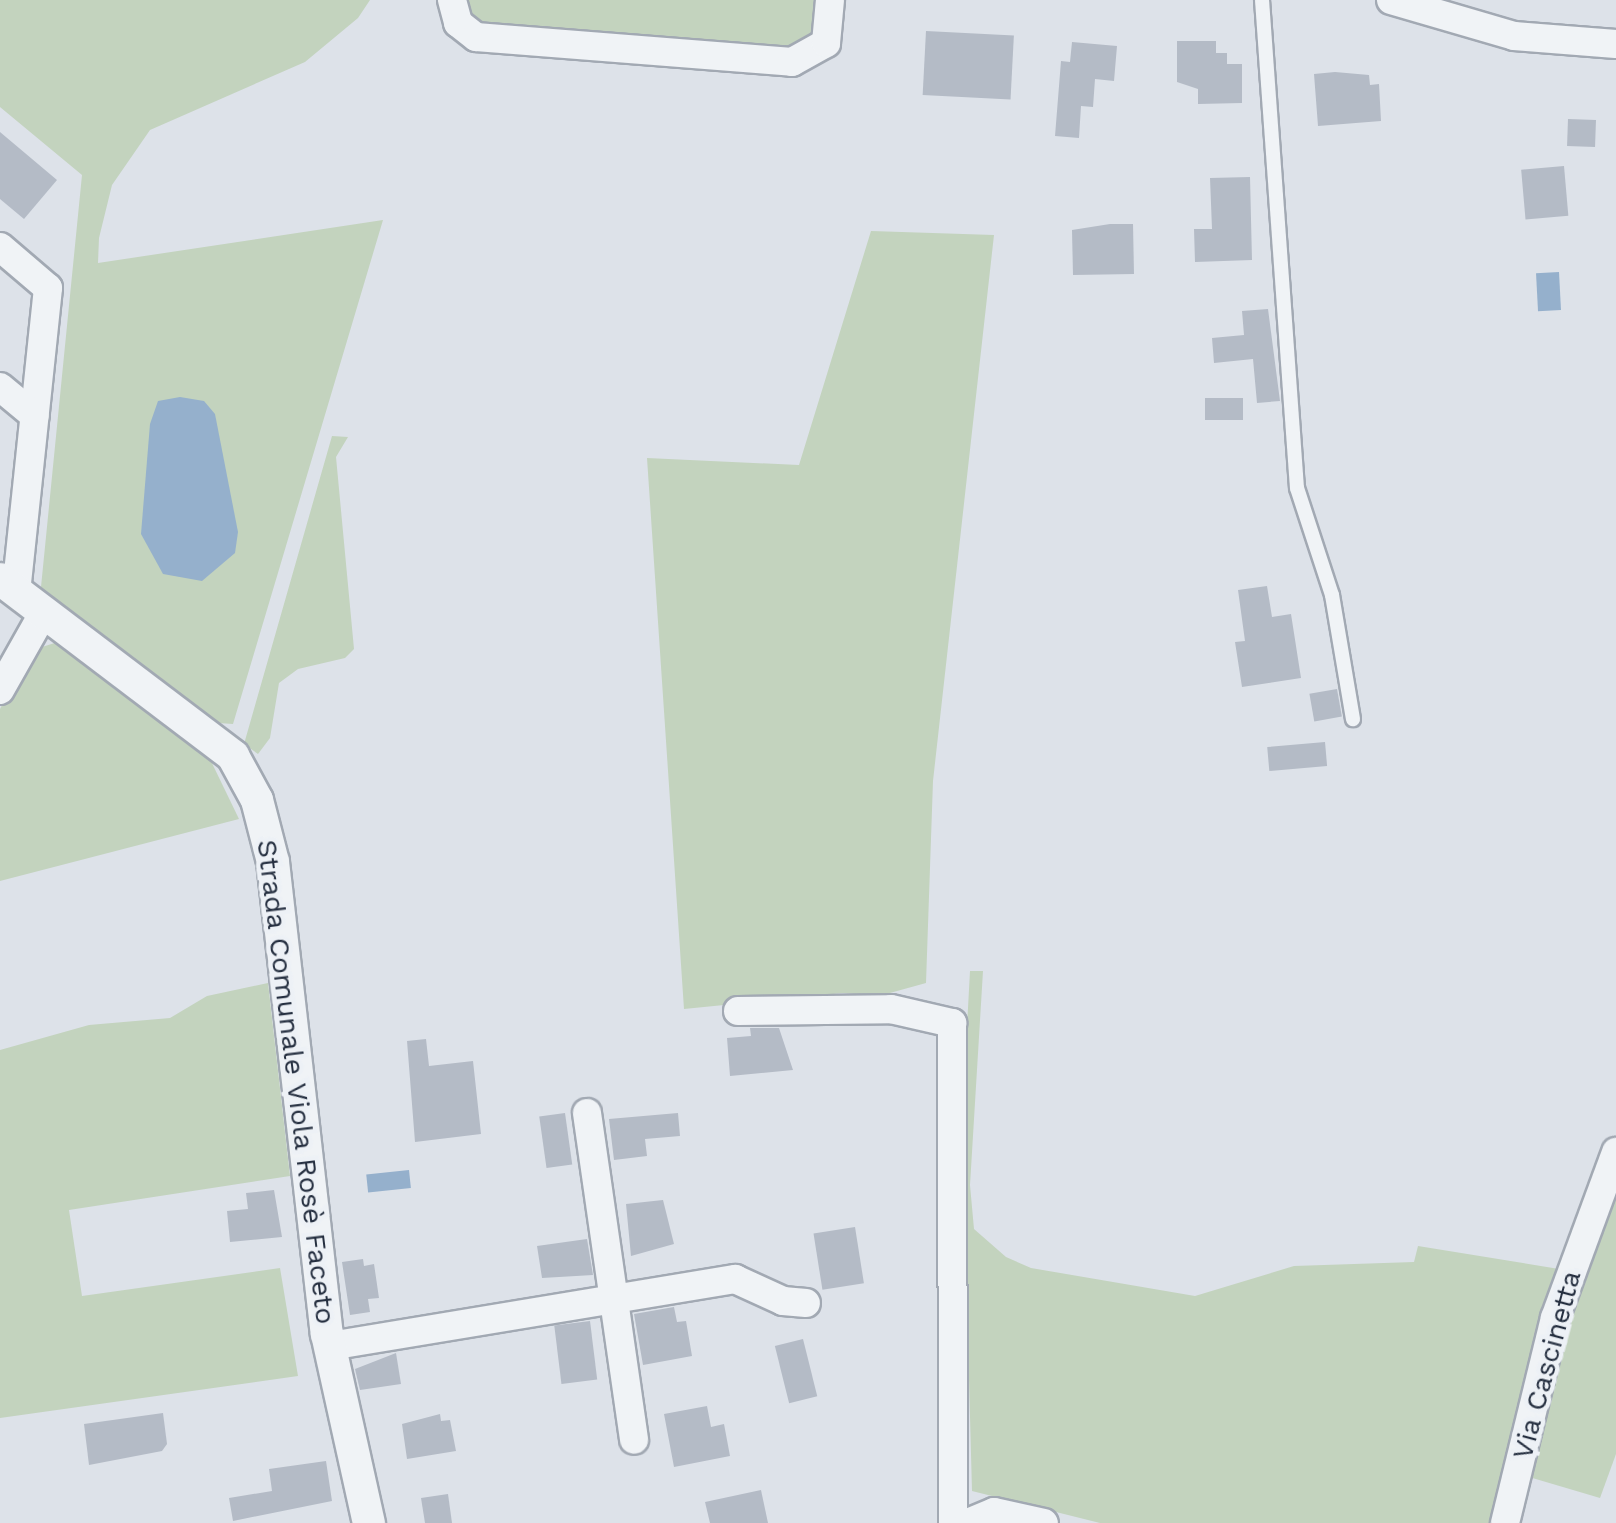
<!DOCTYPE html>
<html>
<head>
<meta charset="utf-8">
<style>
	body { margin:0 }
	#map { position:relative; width:1616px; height:1523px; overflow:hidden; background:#dde2e9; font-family:"Work Sans",sans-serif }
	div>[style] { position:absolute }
	.green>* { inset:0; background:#c3d3be }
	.water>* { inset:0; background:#95b0cc; transform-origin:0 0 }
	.building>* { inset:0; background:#b4bbc6; transform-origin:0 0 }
	.roads { filter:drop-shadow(2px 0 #a2a9b3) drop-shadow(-2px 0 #a2a9b3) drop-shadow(0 2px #a2a9b3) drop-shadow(0 -2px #a2a9b3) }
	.service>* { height:14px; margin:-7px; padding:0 7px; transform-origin:7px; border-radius:7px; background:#f0f3f6 }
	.minor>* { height:28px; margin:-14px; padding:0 14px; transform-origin:14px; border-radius:14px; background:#f0f3f6 }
	.tertiary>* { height:32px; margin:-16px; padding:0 16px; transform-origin:16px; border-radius:16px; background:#f0f3f6 }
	span { translate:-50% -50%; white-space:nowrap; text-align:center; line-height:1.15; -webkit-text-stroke:9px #edf1f6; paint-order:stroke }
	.street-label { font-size:28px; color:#252f40 }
</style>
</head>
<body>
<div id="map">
	<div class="green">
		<div style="clip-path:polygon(0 0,370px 0,358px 18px,305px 62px,150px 130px,112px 185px,99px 238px,98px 263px,383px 220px,233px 724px,218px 723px,40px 597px,82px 175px,0 107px)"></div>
		<div style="clip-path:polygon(466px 0,824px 0,824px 28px,805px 54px,472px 29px)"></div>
		<div style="clip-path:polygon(871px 231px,994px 235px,933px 781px,926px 983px,879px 996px,843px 993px,684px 1009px,647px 458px,799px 465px)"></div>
		<div style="clip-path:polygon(332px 436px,348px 437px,336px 457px,354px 649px,345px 658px,298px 669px,279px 683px,270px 738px,258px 754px,244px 744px)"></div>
		<div style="clip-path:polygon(58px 642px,209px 757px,239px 819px,0 881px,0 709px,29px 651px)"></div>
		<div style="clip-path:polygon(970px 971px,983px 971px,970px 1185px,974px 1229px,1006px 1257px,1031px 1268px,1195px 1296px,1294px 1266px,1414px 1262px,1418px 1246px,1559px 1269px,1494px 1523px,1100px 1523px,972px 1491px,962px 1119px)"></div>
		<div style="clip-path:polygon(268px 983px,290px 1176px,69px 1210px,82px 1296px,280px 1268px,298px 1376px,0 1418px,0 1050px,89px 1025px,170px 1018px,207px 996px)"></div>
		<div style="clip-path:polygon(1616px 1184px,1616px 1454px,1600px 1498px,1522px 1475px,1576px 1290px)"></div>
	</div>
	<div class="water">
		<div style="left:1559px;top:272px;width:38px;height:23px;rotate:87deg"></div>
		<div style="clip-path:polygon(180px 397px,204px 401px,215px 414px,238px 532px,235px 553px,202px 581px,163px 574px,141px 534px,150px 424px,158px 401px)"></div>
		<div style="left:409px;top:1170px;width:18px;height:43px;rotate:84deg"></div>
	</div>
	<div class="building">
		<div style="left:926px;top:31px;width:88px;height:64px;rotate:3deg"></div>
		<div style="clip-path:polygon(1177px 41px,1216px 41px,1216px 53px,1227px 53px,1227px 64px,1242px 64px,1242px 103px,1198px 104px,1198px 89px,1177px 82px)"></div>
		<div style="clip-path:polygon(1072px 42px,1117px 46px,1114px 81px,1095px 79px,1093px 107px,1081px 106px,1079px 138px,1055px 136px,1061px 61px,1070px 62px)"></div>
		<div style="clip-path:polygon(1335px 72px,1369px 75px,1370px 85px,1379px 84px,1381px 121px,1318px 126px,1314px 74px)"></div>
		<div style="left:1568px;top:119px;width:28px;height:27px;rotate:2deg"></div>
		<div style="clip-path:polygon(0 132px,57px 180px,24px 219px,0 199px)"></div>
		<div style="left:1564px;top:166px;width:50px;height:43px;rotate:85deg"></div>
		<div style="clip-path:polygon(1250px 177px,1252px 260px,1195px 262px,1194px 229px,1212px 229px,1210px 178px)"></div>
		<div style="clip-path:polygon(1110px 224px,1133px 224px,1134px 274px,1073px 275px,1072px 230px)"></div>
		<div style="clip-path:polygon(1268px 309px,1280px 401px,1257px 403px,1253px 359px,1214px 363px,1212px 338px,1244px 335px,1242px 311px)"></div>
		<div style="left:1243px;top:398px;width:22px;height:38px;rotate:90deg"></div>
		<div style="clip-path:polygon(1267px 586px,1272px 617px,1291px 614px,1301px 678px,1242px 687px,1235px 642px,1245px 641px,1238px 590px)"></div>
		<div style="left:1337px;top:689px;width:28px;height:28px;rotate:80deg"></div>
		<div style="left:1325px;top:742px;width:24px;height:58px;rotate:85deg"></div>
		<div style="clip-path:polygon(750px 1028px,779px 1028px,793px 1070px,730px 1076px,727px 1038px,751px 1036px)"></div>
		<div style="clip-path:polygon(426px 1039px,429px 1066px,473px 1061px,481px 1134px,415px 1142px,407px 1041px)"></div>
		<div style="left:565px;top:1113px;width:52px;height:26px;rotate:82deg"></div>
		<div style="clip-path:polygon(678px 1113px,680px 1136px,645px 1139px,647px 1156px,614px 1160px,609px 1119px)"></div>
		<div style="clip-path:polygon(274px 1190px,282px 1237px,230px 1242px,227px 1211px,248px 1209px,246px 1193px)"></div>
		<div style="clip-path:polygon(663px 1200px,674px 1244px,631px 1256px,626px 1204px)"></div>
		<div style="left:855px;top:1227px;width:57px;height:42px;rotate:81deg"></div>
		<div style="clip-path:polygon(587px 1239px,593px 1275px,542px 1278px,537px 1246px)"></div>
		<div style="clip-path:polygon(363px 1259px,364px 1266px,374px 1264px,379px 1298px,368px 1299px,370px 1312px,350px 1315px,342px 1262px)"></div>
		<div style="clip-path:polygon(674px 1307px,677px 1322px,686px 1321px,692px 1356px,643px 1365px,634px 1314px)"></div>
		<div style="left:590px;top:1321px;width:59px;height:36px;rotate:83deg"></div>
		<div style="left:803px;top:1339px;width:59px;height:29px;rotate:76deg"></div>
		<div style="clip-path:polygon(396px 1353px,401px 1384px,360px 1390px,355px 1369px)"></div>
		<div style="clip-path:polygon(707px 1406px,711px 1427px,724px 1424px,730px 1456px,674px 1467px,664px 1414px)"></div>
		<div style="clip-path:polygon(163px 1413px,167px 1444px,162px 1451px,89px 1465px,84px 1424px)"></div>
		<div style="clip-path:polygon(440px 1414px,441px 1421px,450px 1420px,456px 1451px,407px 1459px,402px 1424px)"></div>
		<div style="clip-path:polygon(326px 1461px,332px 1501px,233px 1521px,229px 1498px,272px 1491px,269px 1469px)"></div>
		<div style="clip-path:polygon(761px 1490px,768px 1523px,710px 1523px,705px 1502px)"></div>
		<div style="clip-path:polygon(448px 1494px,452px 1523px,425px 1523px,421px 1498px)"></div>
	</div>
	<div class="roads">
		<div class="service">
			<div style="left:1262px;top:0;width:489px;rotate:85.9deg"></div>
			<div style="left:1297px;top:488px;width:113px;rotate:71.9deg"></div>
			<div style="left:1332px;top:595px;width:126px;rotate:80.4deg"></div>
		</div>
		<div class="minor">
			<div style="left:452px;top:0;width:24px;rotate:75deg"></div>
			<div style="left:458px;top:23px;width:23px;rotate:38deg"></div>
			<div style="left:476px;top:37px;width:317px;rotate:4.5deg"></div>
			<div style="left:792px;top:62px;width:39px;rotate:-29deg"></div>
			<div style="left:826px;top:43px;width:43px;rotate:-84.7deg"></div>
			<div style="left:1391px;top:0;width:128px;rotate:16.3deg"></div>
			<div style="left:1514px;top:36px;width:102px;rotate:4.5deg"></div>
			<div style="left:0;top:247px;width:63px;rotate:40.5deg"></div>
			<div style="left:48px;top:288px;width:305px;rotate:96deg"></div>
			<div style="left:0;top:387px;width:45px;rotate:39.6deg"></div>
			<div style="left:0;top:690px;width:90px;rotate:-60.6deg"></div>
			<div style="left:738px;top:1011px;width:153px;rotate:-0.7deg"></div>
			<div style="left:891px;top:1009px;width:63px;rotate:12.9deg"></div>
			<div style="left:952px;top:1023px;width:500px;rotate:89.89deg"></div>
			<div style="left:587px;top:1113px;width:330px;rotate:81.8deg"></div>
			<div style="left:330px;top:1346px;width:411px;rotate:-9.4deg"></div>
			<div style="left:735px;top:1279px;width:53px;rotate:24.6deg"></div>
			<div style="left:783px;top:1301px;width:23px;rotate:5deg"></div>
			<div style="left:968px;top:1523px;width:28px;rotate:-23deg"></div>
			<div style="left:994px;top:1512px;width:51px;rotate:12.4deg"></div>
			<div style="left:1505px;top:1523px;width:211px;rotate:-76.3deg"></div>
			<div style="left:1555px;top:1318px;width:177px;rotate:-69.8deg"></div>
		</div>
		<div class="tertiary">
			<div style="left:0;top:579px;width:293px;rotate:37.2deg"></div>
			<div style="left:233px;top:756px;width:50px;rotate:61.4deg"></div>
			<div style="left:257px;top:800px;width:64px;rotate:75.5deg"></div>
			<div style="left:273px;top:862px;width:475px;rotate:83.5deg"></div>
			<div style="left:327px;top:1334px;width:194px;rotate:77.5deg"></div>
		</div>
	</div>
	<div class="street-label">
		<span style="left:296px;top:1082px;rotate:83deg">Strada Comunale Viola Rosè Faceto</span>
		<span style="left:1547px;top:1365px;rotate:-75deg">Via Cascinetta</span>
	</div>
</div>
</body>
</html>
